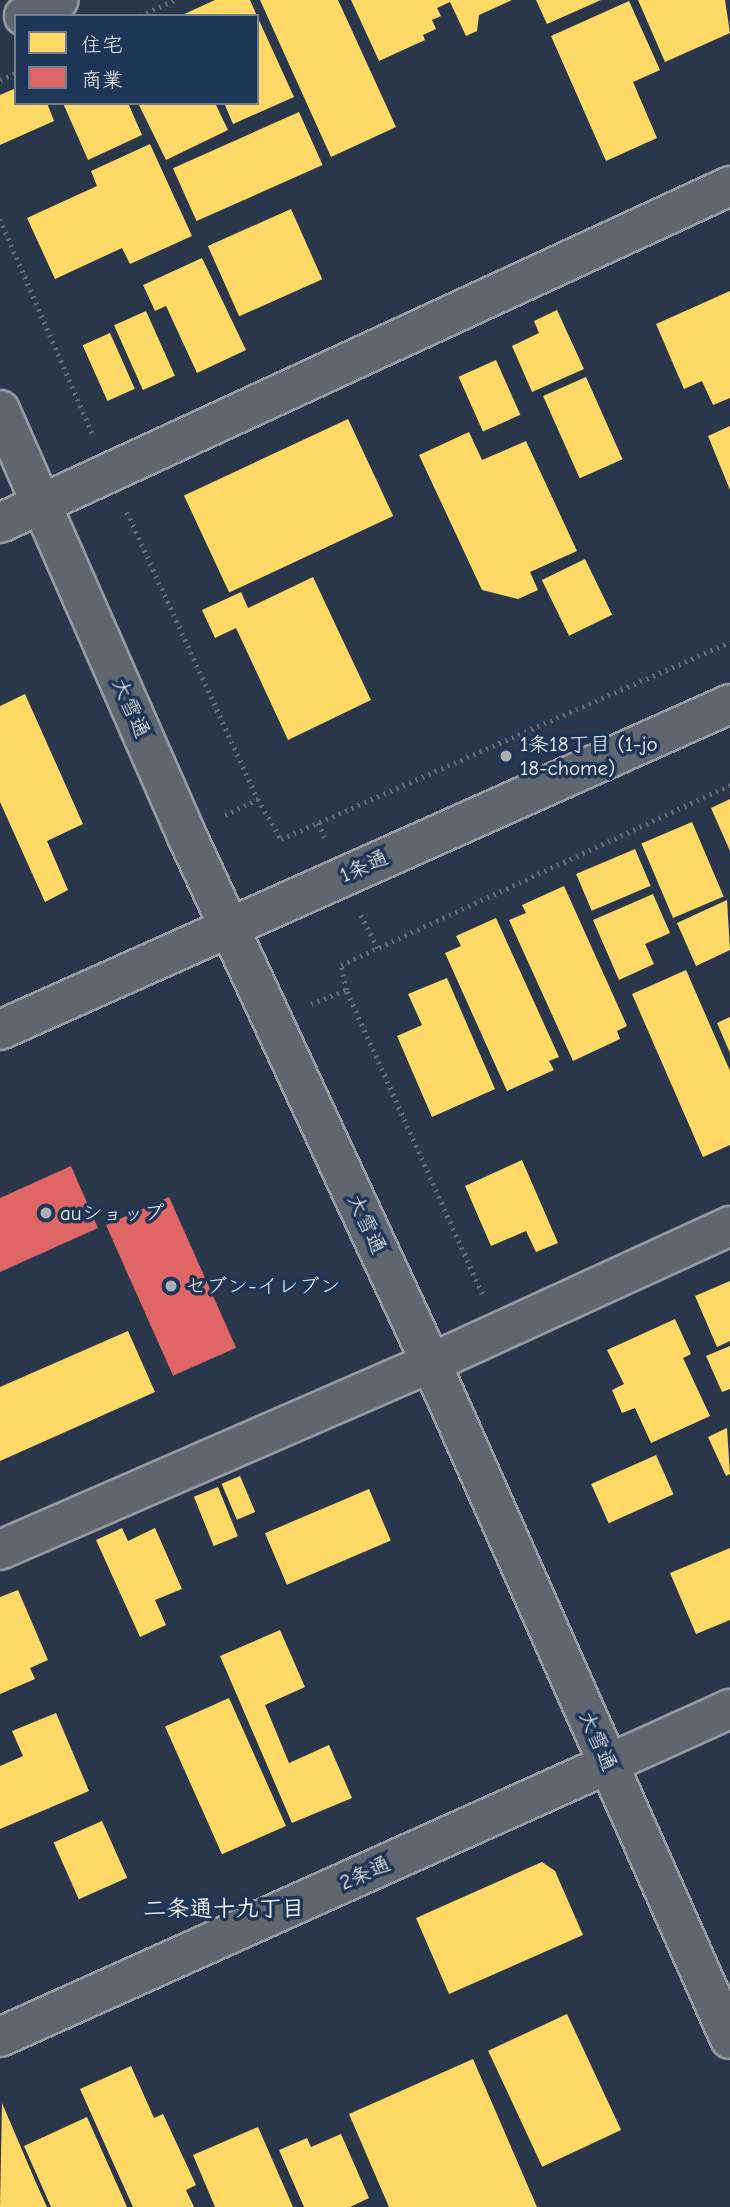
<!DOCTYPE html>
<html>
<head>
<meta charset="utf-8">
<style>
	body { margin:0 }
	#map { position:relative; width:730px; height:2207px; overflow:hidden; background:#2a374a; font-family:"Comic Neue","Klee One",sans-serif }
	div>[style] { position:absolute }
	.homes>* { inset:0; background:#ffd966; transform-origin:0 0 }
	.shops>* { inset:0; background:#e06666; transform-origin:0 0 }
	.path>* { height:4.5px; margin-top:-2.25px; transform-origin:0; background:repeating-linear-gradient(90deg,#666d76 0 2px,transparent 0 7px) }
	.roads { filter:drop-shadow(2px 0 #979ca3) drop-shadow(-2px 0 #979ca3) drop-shadow(0 2px #979ca3) drop-shadow(0 -2px #979ca3) }
	.street>* { height:38px; margin:-19px; padding:0 19px; transform-origin:19px; border-radius:19px; background:#60666e }
	.secondary>* { height:38px; margin:-19px; padding:0 19px; transform-origin:19px; border-radius:19px; background:#60666e }
	.dots>* { width:19px; height:19px; translate:-50% -50%; box-sizing:border-box; border:4px solid #1d3557; border-radius:50% }
	span { translate:-50% -50%; white-space:nowrap; text-align:center; line-height:1.15; -webkit-text-stroke:7px #1d3557; paint-order:stroke }
	.street-label { font-size:21px; color:#f4f1e8 }
	.poi-label { font-size:21px; color:#f4f1e8 }
	.left { translate:0 -50%; text-align:left }
	.neighbourhood-label { font-size:23px; color:#f4f1e8; font-weight:700 }
	.legend { position:absolute; left:14px; top:14px; width:245px; height:91px; box-sizing:border-box; background:#1d3557; border:2px solid #738091; margin:0; padding:9px 12px; list-style:none; font-size:21px; color:#f4f1e8 }
	.legend li { display:flex; align-items:center; gap:14px; height:35px }
	.legend b { width:35px; border:2px solid #738091 }
</style>
</head>
<body>
<div id="map">
	<div class="homes">
		<div style="clip-path:polygon(215px 0,250px 0,257px 16px,180px 16px)"></div>
		<div style="clip-path:polygon(260px 0,338px 0,396px 127px,331px 157px)"></div>
		<div style="clip-path:polygon(351px 0,512px 0,479px 15px,477px 31px,466px 36px,450px 2px,437px 8px,441px 16px,432px 20px,436px 29px,423px 35px,425px 40px,379px 61px)"></div>
		<div style="clip-path:polygon(536px 0,601px 0,547px 24px)"></div>
		<div style="clip-path:polygon(638px 0,725px 0,730px 33px,665px 62px)"></div>
		<div style="clip-path:polygon(629px 1px,660px 70px,633px 82px,657px 138px,606px 161px,551px 36px)"></div>
		<div style="clip-path:polygon(257px 16px,294px 97px,233px 124px,224px 103px,257px 103px)"></div>
		<div style="clip-path:polygon(16px 88px,16px 103px,47px 103px,54px 121px,0 145px,0 95px)"></div>
		<div style="clip-path:polygon(63px 103px,128px 103px,142px 135px,88px 160px)"></div>
		<div style="clip-path:polygon(138px 103px,215px 103px,228px 130px,166px 160px)"></div>
		<div style="left:299px;top:112px;width:58px;height:138px;rotate:66deg"></div>
		<div style="clip-path:polygon(150px 144px,192px 236px,130px 264px,122px 248px,55px 279px,27px 218px,97px 186px,91px 171px)"></div>
		<div style="left:291px;top:209px;width:77px;height:91px;rotate:66deg"></div>
		<div style="clip-path:polygon(202px 258px,246px 350px,197px 373px,166px 306px,155px 311px,143px 285px)"></div>
		<div style="clip-path:polygon(730px 291px,730px 398px,713px 405px,702px 381px,684px 389px,656px 324px)"></div>
		<div style="clip-path:polygon(557px 310px,584px 369px,532px 392px,512px 346px,539px 333px,534px 321px)"></div>
		<div style="left:146px;top:311px;width:71px;height:35px;rotate:66deg"></div>
		<div style="left:110px;top:333px;width:61px;height:30px;rotate:66deg"></div>
		<div style="left:496px;top:360px;width:60px;height:41px;rotate:66deg"></div>
		<div style="left:586px;top:377px;width:90px;height:47px;rotate:66deg"></div>
		<div style="left:348px;top:419px;width:107px;height:181px;rotate:65deg"></div>
		<div style="clip-path:polygon(730px 426px,730px 490px,708px 436px)"></div>
		<div style="clip-path:polygon(469px 432px,482px 460px,526px 441px,577px 551px,530px 572px,538px 590px,518px 599px,482px 590px,419px 455px)"></div>
		<div style="left:585px;top:559px;width:62px;height:48px;rotate:64deg"></div>
		<div style="clip-path:polygon(313px 577px,371px 700px,288px 740px,236px 628px,215px 638px,202px 610px,241px 592px,248px 608px)"></div>
		<div style="clip-path:polygon(25px 694px,83px 824px,47px 841px,68px 890px,45px 902px,0 802px,0 706px)"></div>
		<div style="clip-path:polygon(730px 799px,730px 851px,711px 808px)"></div>
		<div style="left:692px;top:822px;width:81px;height:55px;rotate:67deg"></div>
		<div style="left:635px;top:849px;width:40px;height:64px;rotate:67deg"></div>
		<div style="clip-path:polygon(564px 886px,627px 1026px,617px 1031px,620px 1039px,573px 1061px,509px 920px,526px 913px,522px 905px)"></div>
		<div style="clip-path:polygon(653px 894px,670px 933px,645px 944px,654px 964px,619px 980px,593px 920px)"></div>
		<div style="clip-path:polygon(727px 900px,730px 950px,696px 966px,677px 923px)"></div>
		<div style="clip-path:polygon(496px 918px,559px 1057px,549px 1061px,554px 1070px,507px 1091px,445px 953px,461px 946px,456px 936px)"></div>
		<div style="clip-path:polygon(686px 970px,730px 1071px,730px 1145px,703px 1157px,632px 994px)"></div>
		<div style="clip-path:polygon(447px 978px,495px 1089px,432px 1117px,397px 1036px,422px 1025px,408px 994px)"></div>
		<div style="clip-path:polygon(730px 1017px,730px 1053px,717px 1023px)"></div>
		<div style="clip-path:polygon(522px 1160px,558px 1243px,536px 1252px,526px 1231px,491px 1246px,465px 1186px)"></div>
		<div style="clip-path:polygon(730px 1281px,730px 1341px,717px 1347px,695px 1296px)"></div>
		<div style="clip-path:polygon(675px 1319px,691px 1354px,683px 1358px,710px 1416px,651px 1443px,635px 1408px,622px 1413px,612px 1390px,624px 1384px,607px 1350px)"></div>
		<div style="clip-path:polygon(128px 1331px,155px 1392px,0 1461px,0 1387px)"></div>
		<div style="clip-path:polygon(730px 1346px,730px 1389px,722px 1392px,706px 1356px)"></div>
		<div style="clip-path:polygon(727px 1428px,730px 1474px,726px 1476px,708px 1437px)"></div>
		<div style="left:656px;top:1455px;width:43px;height:71px;rotate:66deg"></div>
		<div style="left:240px;top:1476px;width:39px;height:20px;rotate:67deg"></div>
		<div style="left:218px;top:1487px;width:53px;height:26px;rotate:68deg"></div>
		<div style="left:369px;top:1489px;width:56px;height:113px;rotate:67deg"></div>
		<div style="clip-path:polygon(122px 1528px,128px 1541px,155px 1528px,182px 1589px,155px 1600px,166px 1625px,140px 1637px,96px 1540px)"></div>
		<div style="clip-path:polygon(730px 1548px,730px 1620px,696px 1634px,670px 1573px)"></div>
		<div style="clip-path:polygon(18px 1590px,48px 1660px,30px 1668px,35px 1679px,0 1694px,0 1597px)"></div>
		<div style="clip-path:polygon(280px 1630px,305px 1687px,265px 1705px,289px 1763px,329px 1745px,352px 1798px,292px 1823px,220px 1656px)"></div>
		<div style="left:229px;top:1698px;width:140px;height:70px;rotate:66deg"></div>
		<div style="clip-path:polygon(56px 1713px,89px 1791px,0 1829px,0 1766px,23px 1756px,12px 1731px)"></div>
		<div style="left:102px;top:1821px;width:62px;height:53px;rotate:66deg"></div>
		<div style="clip-path:polygon(542px 1862px,555px 1871px,583px 1935px,449px 1994px,416px 1918px)"></div>
		<div style="left:567px;top:2014px;width:128px;height:87px;rotate:65deg"></div>
		<div style="clip-path:polygon(473px 2059px,537px 2207px,389px 2207px,349px 2114px)"></div>
		<div style="clip-path:polygon(131px 2066px,154px 2118px,163px 2114px,196px 2185px,186px 2190px,194px 2207px,133px 2207px,80px 2089px)"></div>
		<div style="clip-path:polygon(2px 2103px,37px 2185px,47px 2207px,0 2207px)"></div>
		<div style="clip-path:polygon(87px 2117px,127px 2207px,51px 2207px,24px 2146px)"></div>
		<div style="clip-path:polygon(258px 2127px,293px 2207px,215px 2207px,193px 2155px)"></div>
		<div style="clip-path:polygon(341px 2134px,369px 2198px,350px 2207px,304px 2207px,279px 2150px,307px 2138px,311px 2147px)"></div>
	</div>
	<div class="shops">
		<div style="clip-path:polygon(71px 1166px,98px 1228px,0 1272px,0 1198px)"></div>
		<div style="left:169px;top:1197px;width:165px;height:69px;rotate:66deg"></div>
	</div>
	<div class="path">
		<div style="left:140px;top:16px;width:38px;rotate:-25deg"></div>
		<div style="left:0;top:80px;width:17px;rotate:-24deg"></div>
		<div style="left:0;top:219px;width:233px;rotate:66.7deg"></div>
		<div style="left:127px;top:512px;width:315px;rotate:65.5deg"></div>
		<div style="left:225px;top:815px;width:37px;rotate:-26deg"></div>
		<div style="left:258px;top:799px;width:46px;rotate:60.1deg"></div>
		<div style="left:281px;top:839px;width:490px;rotate:-23.7deg"></div>
		<div style="left:318px;top:823px;width:17px;rotate:65deg"></div>
		<div style="left:361px;top:915px;width:39px;rotate:63deg"></div>
		<div style="left:311px;top:1004px;width:38px;rotate:-22deg"></div>
		<div style="left:482px;top:1294px;width:333px;rotate:-114.1deg"></div>
		<div style="left:346px;top:990px;width:25px;rotate:-101deg"></div>
		<div style="left:341px;top:965px;width:429px;rotate:-24.8deg"></div>
	</div>
	<div class="roads">
		<div class="street">
			<div style="left:0;top:523px;width:804px;rotate:-24.78deg"></div>
			<div style="left:0;top:1550px;width:470px;rotate:-23.5deg"></div>
			<div style="left:431px;top:1363px;width:329px;rotate:-24.6deg"></div>
			<div style="left:608px;top:1764px;width:134px;rotate:-24.3deg"></div>
		</div>
		<div class="secondary">
			<div style="left:24px;top:16px;width:38px;rotate:-25deg"></div>
			<div style="left:0;top:410px;width:463px;rotate:66.3deg"></div>
			<div style="left:186px;top:834px;width:583px;rotate:65.15deg"></div>
			<div style="left:431px;top:1363px;width:739px;rotate:66.14deg"></div>
			<div style="left:0;top:1030px;width:799px;rotate:-24.06deg"></div>
			<div style="left:0;top:2037px;width:666px;rotate:-24.18deg"></div>
		</div>
	</div>
	<div class="dots">
		<div style="left:506px;top:756px;background:#adb0b1"></div>
		<div style="left:46px;top:1213px;background:#adb0b1"></div>
		<div style="left:171px;top:1286px;background:#adb0b1"></div>
	</div>
	<div class="street-label">
		<span style="left:131px;top:708px;rotate:66deg">大雪通</span>
		<span style="left:364px;top:866px;rotate:-24deg">1条通</span>
		<span style="left:367px;top:1224px;rotate:65deg">大雪通</span>
		<span style="left:598px;top:1741px;rotate:66deg">大雪通</span>
		<span style="left:365px;top:1873px;rotate:-24deg">2条通</span>
	</div>
	<div class="poi-label">
		<span class="left" style="left:520px;top:756px">1条18丁目 (1-jo<br>18-chome)</span>
		<span class="left" style="left:60px;top:1213px">auショップ</span>
		<span class="left" style="left:185px;top:1286px">セブン-イレブン</span>
	</div>
	<div class="neighbourhood-label">
		<span style="left:224px;top:1909px">二条通十九丁目</span>
	</div>
	<ul class="legend">
	<li><b style="height:19px;background:#ffd966"></b>住宅</li>
	<li><b style="height:19px;background:#e06666"></b>商業</li>
	</ul>
</div>
</body>
</html>
